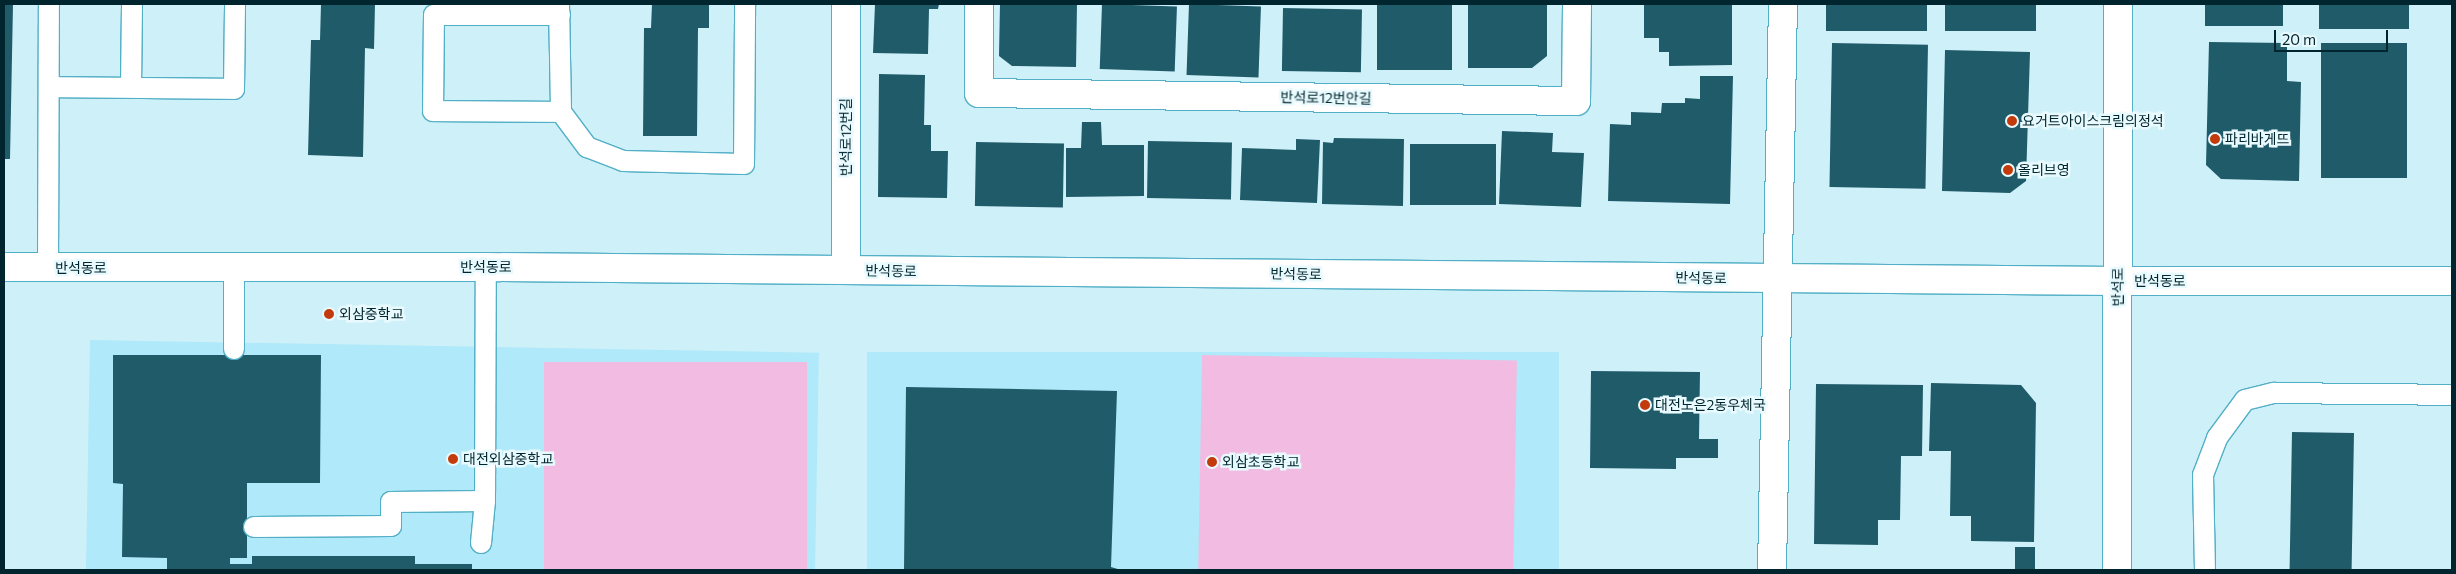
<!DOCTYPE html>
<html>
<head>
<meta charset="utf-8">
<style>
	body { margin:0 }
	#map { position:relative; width:2456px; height:574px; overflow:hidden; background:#cef0f9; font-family:Commissioner,"Noto Sans KR",sans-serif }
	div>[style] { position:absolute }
	.built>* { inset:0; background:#b0e9f9; transform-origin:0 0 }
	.green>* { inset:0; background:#f1bbe2; transform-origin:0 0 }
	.building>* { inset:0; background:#205b69; transform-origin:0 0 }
	.roads { filter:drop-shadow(1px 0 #52afc6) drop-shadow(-1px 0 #52afc6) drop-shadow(0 1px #52afc6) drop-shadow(0 -1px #52afc6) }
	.service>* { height:20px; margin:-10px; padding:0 10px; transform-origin:10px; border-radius:10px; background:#fff }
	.minor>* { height:28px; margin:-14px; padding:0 14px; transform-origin:14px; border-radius:14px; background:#fff }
	.tertiary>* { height:28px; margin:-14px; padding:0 14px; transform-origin:14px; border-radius:14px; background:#fff }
	.dots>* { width:14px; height:14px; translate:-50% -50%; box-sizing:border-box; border:2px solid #e9fafe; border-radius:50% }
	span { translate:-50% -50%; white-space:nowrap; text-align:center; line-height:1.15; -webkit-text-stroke:5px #e9fafe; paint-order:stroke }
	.street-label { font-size:14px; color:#00252e }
	.poi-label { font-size:14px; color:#00252e }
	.left { translate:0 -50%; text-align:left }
	.frame { position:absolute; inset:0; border:5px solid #00252e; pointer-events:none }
	.scale { position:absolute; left:2274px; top:30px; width:114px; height:22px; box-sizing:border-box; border:2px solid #00252e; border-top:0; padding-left:6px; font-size:15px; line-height:18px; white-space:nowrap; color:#00252e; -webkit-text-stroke:4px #e9fafe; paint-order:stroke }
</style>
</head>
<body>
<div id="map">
	<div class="built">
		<div style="left:90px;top:340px;width:729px;height:230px;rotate:1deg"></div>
		<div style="left:867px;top:352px;width:692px;height:218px"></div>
	</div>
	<div class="green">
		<div style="left:1202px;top:355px;width:315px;height:215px;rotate:1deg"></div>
		<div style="left:544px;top:362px;width:263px;height:208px"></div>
	</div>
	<div class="building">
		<div style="clip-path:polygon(4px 4px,13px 4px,10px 159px,4px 159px)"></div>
		<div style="clip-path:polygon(321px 4px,375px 4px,374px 49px,365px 48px,363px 157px,308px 155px,311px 40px,320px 40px)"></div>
		<div style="clip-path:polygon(652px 4px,709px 4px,709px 28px,698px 28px,697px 136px,643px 136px,644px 28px,651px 28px)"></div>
		<div style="clip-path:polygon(875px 4px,939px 4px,938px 9px,929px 9px,928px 54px,873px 53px)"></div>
		<div style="clip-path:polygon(1000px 4px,1077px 4px,1076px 67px,1012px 66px,999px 56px)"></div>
		<div style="left:1102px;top:4px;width:75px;height:65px;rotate:2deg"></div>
		<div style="left:1189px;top:4px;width:72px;height:71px;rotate:2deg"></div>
		<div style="left:1377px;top:4px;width:75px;height:66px"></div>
		<div style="clip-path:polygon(1644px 4px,1732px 4px,1732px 65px,1669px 66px,1669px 52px,1659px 52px,1659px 38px,1644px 38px)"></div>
		<div style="left:1826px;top:4px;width:101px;height:27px"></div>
		<div style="left:1945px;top:4px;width:91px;height:27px"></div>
		<div style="left:2205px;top:4px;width:78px;height:22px"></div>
		<div style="left:2319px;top:4px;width:90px;height:25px"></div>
		<div style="clip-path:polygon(1468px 5px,1547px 5px,1547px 56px,1532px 68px,1468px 68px)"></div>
		<div style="left:1283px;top:8px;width:79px;height:63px;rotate:1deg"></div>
		<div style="clip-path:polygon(2209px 42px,2287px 43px,2287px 81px,2301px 82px,2299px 181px,2221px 179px,2206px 165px)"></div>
		<div style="left:1832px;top:43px;width:96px;height:144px;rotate:1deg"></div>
		<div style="left:2321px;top:43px;width:86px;height:135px"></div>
		<div style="clip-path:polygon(1945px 50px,2030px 52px,2026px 181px,2010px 193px,1942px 191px)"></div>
		<div style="clip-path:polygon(879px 74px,925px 75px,924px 125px,931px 125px,931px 151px,948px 151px,947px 198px,878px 197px)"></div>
		<div style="clip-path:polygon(1700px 76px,1733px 76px,1730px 204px,1608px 201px,1610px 124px,1631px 125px,1631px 112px,1661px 113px,1662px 103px,1685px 103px,1685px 98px,1700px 99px)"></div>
		<div style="clip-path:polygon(1082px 122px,1101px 122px,1102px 145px,1144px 145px,1144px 196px,1066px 197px,1066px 148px,1081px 148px)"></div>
		<div style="clip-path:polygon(1502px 131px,1553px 133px,1552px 152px,1584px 153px,1581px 207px,1499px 204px)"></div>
		<div style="clip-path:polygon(1334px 138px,1404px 139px,1403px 206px,1322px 204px,1323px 142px,1333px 143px)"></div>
		<div style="clip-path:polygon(1296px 139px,1320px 140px,1317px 203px,1240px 200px,1242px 148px,1296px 150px)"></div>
		<div style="left:1148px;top:141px;width:84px;height:57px;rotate:1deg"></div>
		<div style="left:976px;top:142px;width:88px;height:64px;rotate:1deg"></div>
		<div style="left:1410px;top:144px;width:86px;height:61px"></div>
		<div style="clip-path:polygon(113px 355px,321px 355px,320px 483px,247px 483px,247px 558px,230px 558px,230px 564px,252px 564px,252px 556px,415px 556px,415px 564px,472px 564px,472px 570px,167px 570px,167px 558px,122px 557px,123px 484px,113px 483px)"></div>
		<div style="clip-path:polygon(1591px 371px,1700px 372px,1699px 439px,1718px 439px,1718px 458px,1676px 458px,1676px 469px,1590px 468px)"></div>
		<div style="clip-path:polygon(1931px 383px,2021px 385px,2036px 403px,2034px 542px,1971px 541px,1971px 516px,1950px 516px,1951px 451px,1929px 451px)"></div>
		<div style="clip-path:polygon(1816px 384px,1923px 385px,1922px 456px,1901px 456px,1900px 520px,1878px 520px,1878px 545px,1814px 544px)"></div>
		<div style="clip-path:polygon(906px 387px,1117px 391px,1111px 567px,1121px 570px,904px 570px)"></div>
		<div style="left:2292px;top:432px;width:62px;height:138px;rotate:1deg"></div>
		<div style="left:2015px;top:547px;width:20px;height:23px"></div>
	</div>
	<div class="roads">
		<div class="service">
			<div style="left:559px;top:4px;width:108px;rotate:88.9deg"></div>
			<div style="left:561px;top:112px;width:44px;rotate:53.4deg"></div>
			<div style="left:587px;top:147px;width:39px;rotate:21deg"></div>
			<div style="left:623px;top:161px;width:121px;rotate:1.4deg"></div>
			<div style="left:744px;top:164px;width:160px;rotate:-89.6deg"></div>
			<div style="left:560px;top:15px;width:126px;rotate:180deg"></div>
			<div style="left:434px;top:15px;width:96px;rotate:90.6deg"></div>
			<div style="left:433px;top:111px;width:128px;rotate:0.4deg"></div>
			<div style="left:49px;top:87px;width:185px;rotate:0.6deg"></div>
			<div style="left:234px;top:89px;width:85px;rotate:-89.3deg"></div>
			<div style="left:131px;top:87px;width:83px;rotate:-89.3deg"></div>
			<div style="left:48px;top:268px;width:264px;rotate:-89.8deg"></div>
			<div style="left:234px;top:349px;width:81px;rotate:-90deg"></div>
			<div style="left:254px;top:527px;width:137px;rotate:-0.4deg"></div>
			<div style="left:391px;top:526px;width:24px;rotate:-90deg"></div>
			<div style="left:391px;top:502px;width:94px;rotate:-0.6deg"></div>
			<div style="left:481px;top:543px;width:42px;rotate:-84.6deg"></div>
			<div style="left:485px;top:501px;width:234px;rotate:-89.8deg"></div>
			<div style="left:2205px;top:570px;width:95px;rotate:-91.2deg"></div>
			<div style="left:2203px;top:475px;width:40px;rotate:-69deg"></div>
			<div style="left:2217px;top:438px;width:47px;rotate:-53.6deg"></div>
			<div style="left:2245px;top:400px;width:30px;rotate:-14deg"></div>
			<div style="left:2274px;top:393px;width:178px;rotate:0.6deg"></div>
		</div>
		<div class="minor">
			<div style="left:846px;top:4px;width:266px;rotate:90deg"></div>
			<div style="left:979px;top:4px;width:89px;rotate:90deg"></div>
			<div style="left:979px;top:93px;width:597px;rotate:0.77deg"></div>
			<div style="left:1576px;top:101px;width:97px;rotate:-89.4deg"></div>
			<div style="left:4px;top:267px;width:482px"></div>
			<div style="left:486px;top:267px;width:1632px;rotate:0.49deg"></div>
			<div style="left:2118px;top:281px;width:334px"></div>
			<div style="left:1772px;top:570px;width:566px;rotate:-88.89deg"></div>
		</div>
		<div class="tertiary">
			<div style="left:2117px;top:570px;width:566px;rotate:-89.9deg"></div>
		</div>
	</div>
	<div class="dots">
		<div style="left:2012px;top:121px;background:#c33b0a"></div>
		<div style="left:2215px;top:139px;background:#c33b0a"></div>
		<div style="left:2008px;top:170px;background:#c33b0a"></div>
		<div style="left:329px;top:314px;background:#c33b0a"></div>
		<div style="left:1645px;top:405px;background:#c33b0a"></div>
		<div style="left:453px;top:459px;background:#c33b0a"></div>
		<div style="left:1212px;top:462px;background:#c33b0a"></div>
	</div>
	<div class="street-label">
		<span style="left:1326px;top:98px;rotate:1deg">반석로12번안길</span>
		<span style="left:846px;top:137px;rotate:-90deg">반석로12번길</span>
		<span style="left:486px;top:267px">반석동로</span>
		<span style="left:81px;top:268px">반석동로</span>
		<span style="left:891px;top:271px;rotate:1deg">반석동로</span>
		<span style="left:1296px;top:274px;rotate:1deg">반석동로</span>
		<span style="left:1701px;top:278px;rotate:1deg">반석동로</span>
		<span style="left:2160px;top:281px">반석동로</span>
		<span style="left:2118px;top:287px;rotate:-90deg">반석로</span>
	</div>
	<div class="poi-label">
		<span class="left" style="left:2022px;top:121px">요거트아이스크림의정석</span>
		<span class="left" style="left:2225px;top:139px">파리바게뜨</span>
		<span class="left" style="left:2018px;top:170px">올리브영</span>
		<span class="left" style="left:339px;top:314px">외삼중학교</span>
		<span class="left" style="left:1655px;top:405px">대전노은2동우체국</span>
		<span class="left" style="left:463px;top:459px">대전외삼중학교</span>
		<span class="left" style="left:1222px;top:462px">외삼초등학교</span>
	</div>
	<div class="frame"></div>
	<div class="scale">20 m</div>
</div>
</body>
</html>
